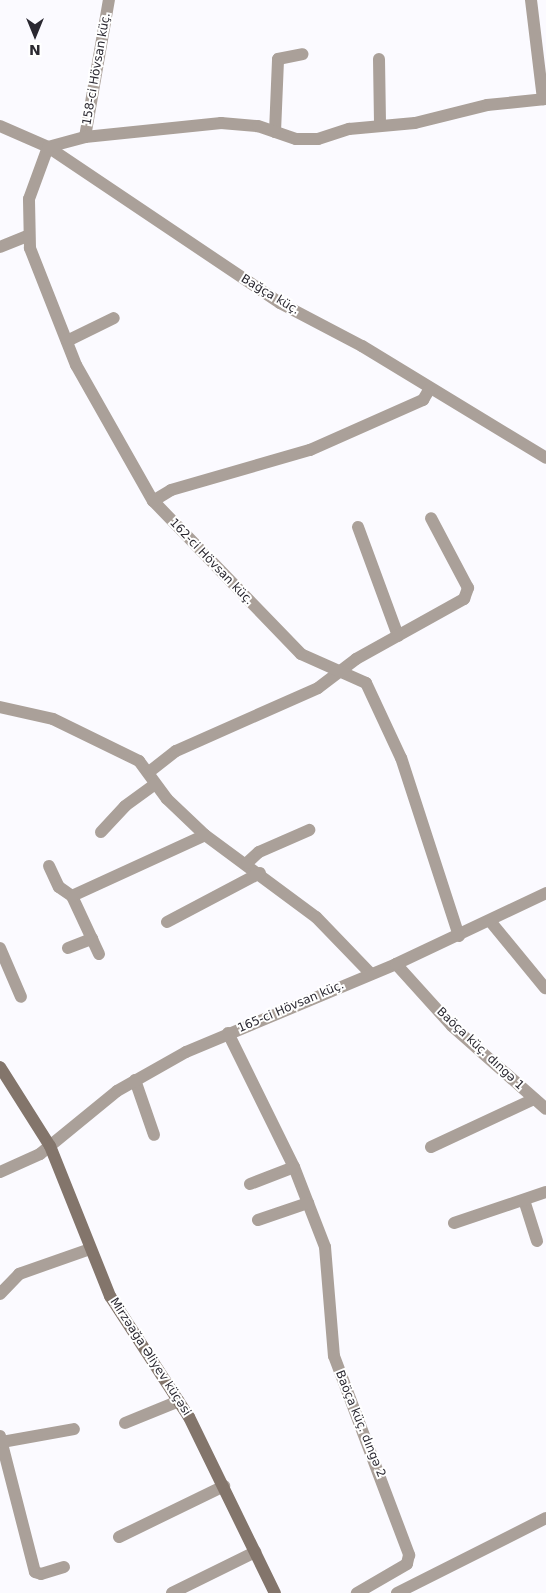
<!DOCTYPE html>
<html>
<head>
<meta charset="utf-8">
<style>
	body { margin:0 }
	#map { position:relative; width:546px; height:1593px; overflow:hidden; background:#fbfaff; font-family:"DejaVu Sans",sans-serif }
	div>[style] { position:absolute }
	.street>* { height:12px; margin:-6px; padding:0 6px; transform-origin:6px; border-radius:6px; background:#aaa099 }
	.secondary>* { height:12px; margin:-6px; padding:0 6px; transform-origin:6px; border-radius:6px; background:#83756b }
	span { translate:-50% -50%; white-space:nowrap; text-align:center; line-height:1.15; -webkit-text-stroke:4px #fff; paint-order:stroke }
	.street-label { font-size:12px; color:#2a2831 }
	.north { position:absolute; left:10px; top:10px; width:50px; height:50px; -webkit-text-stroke:4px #fff; paint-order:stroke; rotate:180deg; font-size:14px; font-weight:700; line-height:20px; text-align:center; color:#2a2831 }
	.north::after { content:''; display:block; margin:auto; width:18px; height:22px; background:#2a2831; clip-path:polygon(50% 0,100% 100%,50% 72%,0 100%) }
</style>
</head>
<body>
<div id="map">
	<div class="street">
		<div style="left:531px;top:0;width:100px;rotate:83.1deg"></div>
		<div style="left:379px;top:59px;width:65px;rotate:89.1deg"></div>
		<div style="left:0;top:126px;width:52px;rotate:23.6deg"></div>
		<div style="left:48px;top:147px;width:280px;rotate:33.9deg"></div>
		<div style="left:280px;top:303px;width:93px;rotate:27.7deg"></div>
		<div style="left:362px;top:346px;width:215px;rotate:31.3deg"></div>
		<div style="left:275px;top:132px;width:73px;rotate:-87.6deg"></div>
		<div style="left:278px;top:59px;width:25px;rotate:-11deg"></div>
		<div style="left:85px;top:137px;width:139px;rotate:-80.1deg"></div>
		<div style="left:0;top:247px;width:29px;rotate:-22deg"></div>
		<div style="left:67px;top:341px;width:52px;rotate:-26.1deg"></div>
		<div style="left:153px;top:501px;width:21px;rotate:-31deg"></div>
		<div style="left:171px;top:490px;width:145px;rotate:-16.1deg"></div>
		<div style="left:310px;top:450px;width:124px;rotate:-23.9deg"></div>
		<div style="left:423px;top:400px;width:12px;rotate:-59deg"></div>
		<div style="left:358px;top:527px;width:116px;rotate:69.8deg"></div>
		<div style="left:0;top:707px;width:54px;rotate:12.8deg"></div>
		<div style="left:53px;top:719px;width:96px;rotate:26deg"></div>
		<div style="left:139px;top:761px;width:47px;rotate:53.6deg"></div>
		<div style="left:167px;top:799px;width:52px;rotate:43.5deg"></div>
		<div style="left:205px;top:835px;width:138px;rotate:36.5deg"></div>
		<div style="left:316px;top:917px;width:79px;rotate:46deg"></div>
		<div style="left:149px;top:772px;width:34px;rotate:-38deg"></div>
		<div style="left:176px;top:751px;width:155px;rotate:-23.9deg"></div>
		<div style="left:318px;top:688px;width:48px;rotate:-37.3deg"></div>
		<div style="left:356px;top:659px;width:124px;rotate:-29.1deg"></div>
		<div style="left:464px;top:599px;width:12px;rotate:-70deg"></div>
		<div style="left:468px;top:588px;width:79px;rotate:-117.9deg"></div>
		<div style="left:101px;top:832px;width:35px;rotate:-47deg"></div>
		<div style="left:125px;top:806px;width:37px;rotate:-36deg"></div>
		<div style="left:247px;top:863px;width:16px;rotate:-43deg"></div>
		<div style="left:259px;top:852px;width:55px;rotate:-23.7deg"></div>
		<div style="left:49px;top:866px;width:23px;rotate:65deg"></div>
		<div style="left:59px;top:887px;width:16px;rotate:35deg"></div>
		<div style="left:490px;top:921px;width:87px;rotate:50.6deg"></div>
		<div style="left:167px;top:922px;width:105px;rotate:-27.8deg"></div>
		<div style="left:459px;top:936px;width:187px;rotate:-108deg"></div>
		<div style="left:401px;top:758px;width:83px;rotate:-115deg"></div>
		<div style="left:366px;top:683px;width:71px;rotate:-156deg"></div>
		<div style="left:301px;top:654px;width:213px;rotate:-134deg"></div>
		<div style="left:153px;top:501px;width:156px;rotate:-119.5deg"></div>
		<div style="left:76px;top:365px;width:126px;rotate:-111.5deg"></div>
		<div style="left:30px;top:248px;width:49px;rotate:-91.2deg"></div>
		<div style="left:29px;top:199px;width:55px;rotate:-69.9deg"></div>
		<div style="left:48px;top:147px;width:38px;rotate:-15deg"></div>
		<div style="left:85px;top:137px;width:137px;rotate:-5.9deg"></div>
		<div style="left:221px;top:123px;width:37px;rotate:5deg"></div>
		<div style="left:258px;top:126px;width:40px;rotate:18.9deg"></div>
		<div style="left:296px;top:139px;width:22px"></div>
		<div style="left:318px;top:139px;width:33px;rotate:-18deg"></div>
		<div style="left:349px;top:129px;width:66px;rotate:-5.2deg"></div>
		<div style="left:415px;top:123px;width:74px;rotate:-14deg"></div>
		<div style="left:487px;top:105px;width:59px;rotate:-5.8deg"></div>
		<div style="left:0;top:948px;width:53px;rotate:66.8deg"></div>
		<div style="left:68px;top:948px;width:26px;rotate:-21deg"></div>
		<div style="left:99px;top:954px;width:64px;rotate:-115deg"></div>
		<div style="left:72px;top:896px;width:146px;rotate:-24.6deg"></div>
		<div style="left:396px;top:964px;width:84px;rotate:47.9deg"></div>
		<div style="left:452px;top:1026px;width:125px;rotate:41.4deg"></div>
		<div style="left:228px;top:1033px;width:149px;rotate:63.8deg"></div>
		<div style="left:294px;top:1167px;width:86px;rotate:68.8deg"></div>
		<div style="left:325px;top:1247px;width:109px;rotate:85.3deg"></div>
		<div style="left:334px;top:1356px;width:213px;rotate:69.3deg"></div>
		<div style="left:409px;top:1555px;width:9px;rotate:103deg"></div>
		<div style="left:407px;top:1564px;width:58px;rotate:149.9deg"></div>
		<div style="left:135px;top:1080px;width:58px;rotate:70.9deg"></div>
		<div style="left:431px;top:1147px;width:114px;rotate:-25deg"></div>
		<div style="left:0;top:1172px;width:44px;rotate:-24.2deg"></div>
		<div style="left:40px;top:1154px;width:99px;rotate:-39.3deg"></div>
		<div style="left:117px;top:1091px;width:79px;rotate:-29.5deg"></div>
		<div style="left:186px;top:1052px;width:228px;rotate:-22.7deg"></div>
		<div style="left:396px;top:964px;width:166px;rotate:-25.3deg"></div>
		<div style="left:250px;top:1184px;width:47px;rotate:-21.1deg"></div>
		<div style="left:524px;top:1200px;width:43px;rotate:72.4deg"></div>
		<div style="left:258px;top:1220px;width:53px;rotate:-18.8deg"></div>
		<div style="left:454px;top:1223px;width:97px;rotate:-18.6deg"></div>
		<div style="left:0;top:1294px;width:28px;rotate:-46deg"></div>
		<div style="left:19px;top:1274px;width:75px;rotate:-19.4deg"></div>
		<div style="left:125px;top:1423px;width:58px;rotate:-22.2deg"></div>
		<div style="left:0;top:1436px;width:140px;rotate:75.6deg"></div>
		<div style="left:35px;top:1572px;width:6px;rotate:18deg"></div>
		<div style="left:41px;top:1574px;width:24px;rotate:-17deg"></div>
		<div style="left:2px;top:1442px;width:73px;rotate:-10.2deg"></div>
		<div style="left:119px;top:1537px;width:117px;rotate:-25.9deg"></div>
		<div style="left:172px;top:1593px;width:93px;rotate:-26.3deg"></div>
		<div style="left:397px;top:1593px;width:167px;rotate:-26.7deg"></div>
	</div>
	<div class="secondary">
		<div style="left:0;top:1067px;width:93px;rotate:57.7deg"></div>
		<div style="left:50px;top:1146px;width:162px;rotate:68.2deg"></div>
		<div style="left:110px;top:1296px;width:145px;rotate:56.9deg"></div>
		<div style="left:189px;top:1417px;width:196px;rotate:64deg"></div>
	</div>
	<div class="street-label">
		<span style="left:97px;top:69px;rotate:-80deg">158-ci Hövsan küç.</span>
		<span style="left:270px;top:295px;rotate:31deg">Bağça küç.</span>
		<span style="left:211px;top:562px;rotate:46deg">162-ci Hövsan küç.</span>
		<span style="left:291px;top:1007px;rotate:-23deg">165-ci Hövsan küç.</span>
		<span style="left:480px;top:1049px;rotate:43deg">Baöça küç. dıngə 1</span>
		<span style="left:150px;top:1357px;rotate:57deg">Mirzəağa Əliyev küçəsi</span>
		<span style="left:360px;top:1424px;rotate:68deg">Baöça küç. dıngə 2</span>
	</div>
	<div class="north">N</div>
</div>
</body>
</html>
